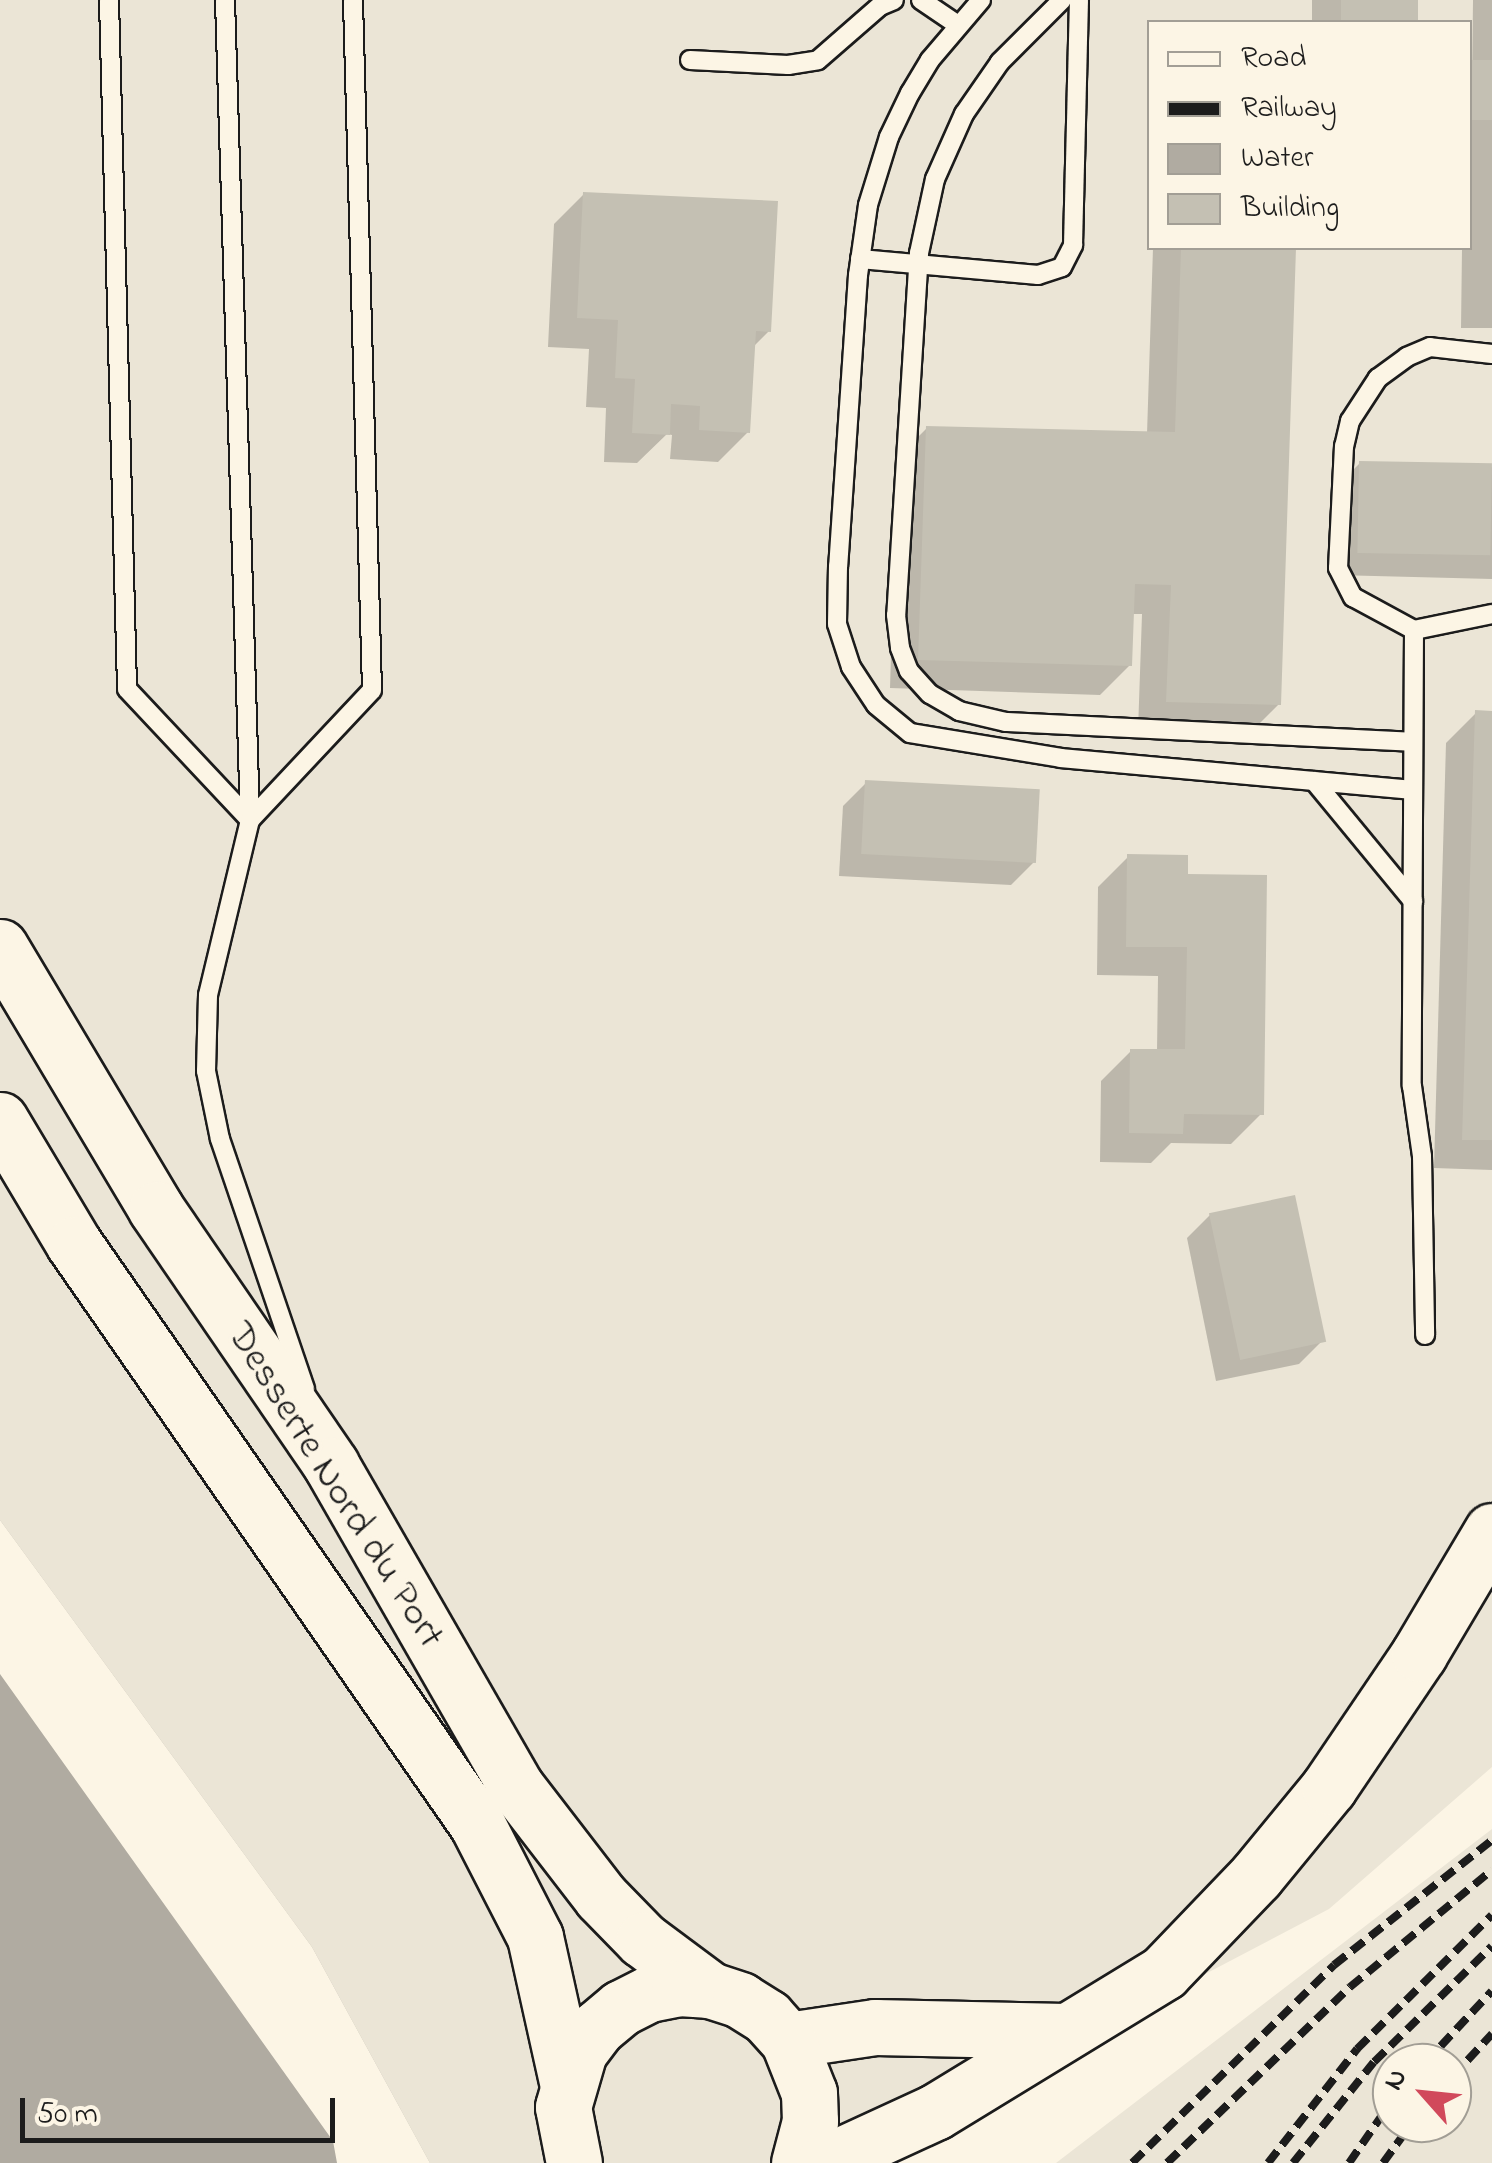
<!DOCTYPE html>
<html>
<head>
<meta charset="utf-8">
<style>
	body { margin:0 }
	#map { position:relative; width:1492px; height:2163px; overflow:hidden; background:#fcf5e5; font-family:"Indie Flower",sans-serif }
	div>[style] { position:absolute }
	.built>* { inset:0; background:#ebe5d6 }
	.water>* { inset:0; background:#b0aba1 }
	.pier>* { inset:0; background:#fcf5e5 }
	.shadow>* { inset:0; background:#0003; transform-origin:0 0 }
	.building>* { inset:0; background:#c4c0b3; transform-origin:0 0 }
	.roads { filter:drop-shadow(2px 0 #1c1c1c) drop-shadow(-2px 0 #1c1c1c) drop-shadow(0 2px #1c1c1c) drop-shadow(0 -2px #1c1c1c) }
	.lane>* { height:18px; margin:-9px; padding:0 9px; transform-origin:9px; border-radius:9px; background:#fcf5e5 }
	.primary>* { height:55px; margin:-27.5px; padding:0 27.5px; transform-origin:27.5px; border-radius:27.5px; background:#fcf5e5 }
	.rail>* { height:8px; margin-top:-4px; transform-origin:0; background:repeating-linear-gradient(90deg,#1c1c1c 0 15px,transparent 0 23px) }
	span { translate:-50% -50%; white-space:nowrap; text-align:center; line-height:1.15; -webkit-text-stroke:8px #fcf5e5; paint-order:stroke }
	.street-label { font-size:40px; color:#1c1c1c }
	.legend { position:absolute; left:1147px; top:20px; width:325px; height:230px; box-sizing:border-box; background:#fcf5e5; border:2px solid #a29e95; margin:0; padding:12px 18px; list-style:none; font-size:30px; color:#1c1c1c }
	.legend li { display:flex; align-items:center; gap:20px; height:50px }
	.legend b { width:50px; border:2px solid #a29e95 }
	.north { position:absolute; left:1372px; top:2043px; width:100px; height:100px; box-sizing:border-box; background:#fcf5e5; border:2px solid #a29e95; border-radius:50%; rotate:297deg; font-size:28px; font-weight:700; line-height:40px; text-align:center; color:#1c1c1c }
	.north::after { content:''; display:block; margin:auto; width:35px; height:45px; background:#d1495b; clip-path:polygon(50% 0,100% 100%,50% 72%,0 100%) }
	.scale { position:absolute; left:20px; top:2098px; width:315px; height:45px; box-sizing:border-box; border:5px solid #1c1c1c; border-top:0; padding-left:12px; font-size:30px; line-height:35px; white-space:nowrap; color:#1c1c1c; -webkit-text-stroke:8px #fcf5e5; paint-order:stroke }
</style>
</head>
<body>
<div id="map">
	<div class="built">
		<div style="clip-path:polygon(evenodd,0 0,1492px 0,1492px 1767px,1329px 1909px,845px 2163px,430px 2163px,312px 1947px,0 1520px,0 0,1150px 22px,1470px 22px,1470px 248px,1150px 248px,1150px 22px)"></div>
		<div style="clip-path:polygon(evenodd,1492px 1829px,1492px 2163px,1056px 2163px,1492px 1829px,1392px 2063px,1452px 2063px,1452px 2123px,1392px 2123px,1392px 2063px)"></div>
	</div>
	<div class="water">
		<div style="clip-path:polygon(0 1520px,312px 1947px,430px 2163px,0 2163px)"></div>
	</div>
	<div class="pier">
		<div style="clip-path:polygon(0 1520px,312px 1947px,430px 2163px,337px 2163px,333px 2141px,0 1674px)"></div>
	</div>
	<div class="shadow">
		<div style="left:1312px;top:0;width:104px;height:22px"></div>
		<div style="clip-path:polygon(1473px 0,1492px 0,1492px 328px,1461px 328px,1462px 248px,1470px 248px)"></div>
		<div style="clip-path:polygon(584px 194px,769px 331px,753px 347px,748px 432px,718px 462px,670px 459px,672px 435px,667px 434px,637px 463px,604px 462px,606px 408px,586px 407px,589px 349px,548px 347px,554px 224px)"></div>
		<div style="clip-path:polygon(1153px 248px,1293px 248px,1279px 704px,1249px 734px,1138px 731px,1142px 614px,1132px 614px,1130px 665px,1100px 695px,890px 688px,897px 458px,927px 428px,1147px 434px)"></div>
		<div style="clip-path:polygon(1360px 463px,1492px 467px,1492px 579px,1335px 575px,1337px 486px)"></div>
		<div style="clip-path:polygon(1476px 713px,1492px 713px,1492px 1170px,1434px 1168px,1446px 743px)"></div>
		<div style="clip-path:polygon(866px 783px,1034px 862px,1011px 885px,839px 876px,843px 806px)"></div>
		<div style="clip-path:polygon(1128px 857px,1186px 877px,1261px 1114px,1231px 1144px,1171px 1143px,1151px 1163px,1100px 1162px,1101px 1081px,1131px 1051px,1157px 1052px,1158px 976px,1097px 975px,1098px 887px)"></div>
		<div style="clip-path:polygon(1210px 1215px,1322px 1341px,1299px 1364px,1216px 1381px,1187px 1238px)"></div>
	</div>
	<div class="building">
		<div style="left:1341px;top:0;width:77px;height:22px"></div>
		<div style="left:1470px;top:60px;width:22px;height:60px"></div>
		<div style="clip-path:polygon(583px 192px,778px 201px,771px 332px,756px 331px,750px 433px,699px 430px,700px 406px,671px 404px,670px 435px,632px 433px,635px 379px,615px 378px,618px 320px,577px 318px)"></div>
		<div style="clip-path:polygon(1181px 248px,1296px 248px,1281px 705px,1166px 702px,1171px 585px,1135px 584px,1132px 666px,918px 660px,926px 426px,1175px 432px)"></div>
		<div style="left:1359px;top:461px;width:133px;height:92px;rotate:1deg"></div>
		<div style="clip-path:polygon(1475px 710px,1492px 711px,1492px 1140px,1462px 1140px)"></div>
		<div style="left:865px;top:780px;width:175px;height:74px;rotate:3deg"></div>
		<div style="clip-path:polygon(1127px 854px,1188px 855px,1188px 874px,1267px 875px,1264px 1115px,1184px 1114px,1183px 1134px,1129px 1133px,1130px 1049px,1185px 1049px,1187px 947px,1126px 947px)"></div>
		<div style="left:1295px;top:1195px;width:150px;height:88px;rotate:78deg"></div>
	</div>
	<div class="roads">
		<div class="lane">
			<div style="left:109px;top:0;width:689px;rotate:88.5deg"></div>
			<div style="left:127px;top:689px;width:180px;rotate:46.8deg"></div>
			<div style="left:250px;top:820px;width:178px;rotate:-46.8deg"></div>
			<div style="left:372px;top:690px;width:690px;rotate:-91.58deg"></div>
			<div style="left:225px;top:0;width:820px;rotate:88.25deg"></div>
			<div style="left:250px;top:820px;width:180px;rotate:103.5deg"></div>
			<div style="left:208px;top:995px;width:76px;rotate:91.5deg"></div>
			<div style="left:206px;top:1071px;width:69px;rotate:78.4deg"></div>
			<div style="left:220px;top:1139px;width:264px;rotate:71.2deg"></div>
			<div style="left:921px;top:0;width:45px;rotate:34deg"></div>
			<div style="left:981px;top:0;width:79px;rotate:130.4deg"></div>
			<div style="left:930px;top:60px;width:39px;rotate:121deg"></div>
			<div style="left:910px;top:93px;width:49px;rotate:115.5deg"></div>
			<div style="left:889px;top:137px;width:71px;rotate:107.2deg"></div>
			<div style="left:868px;top:205px;width:71px;rotate:98.1deg"></div>
			<div style="left:858px;top:275px;width:292px;rotate:93.9deg"></div>
			<div style="left:838px;top:566px;width:58px;rotate:91deg"></div>
			<div style="left:837px;top:624px;width:45px;rotate:72deg"></div>
			<div style="left:851px;top:667px;width:45px;rotate:56.7deg"></div>
			<div style="left:876px;top:705px;width:44px;rotate:39.5deg"></div>
			<div style="left:910px;top:733px;width:153px;rotate:9.4deg"></div>
			<div style="left:1061px;top:758px;width:353px;rotate:5.2deg"></div>
			<div style="left:1062px;top:0;width:88px;rotate:135deg"></div>
			<div style="left:1000px;top:62px;width:63px;rotate:124.7deg"></div>
			<div style="left:964px;top:114px;width:71px;rotate:114deg"></div>
			<div style="left:935px;top:179px;width:76px;rotate:102.2deg"></div>
			<div style="left:919px;top:253px;width:363px;rotate:93.6deg"></div>
			<div style="left:896px;top:615px;width:33px;rotate:83deg"></div>
			<div style="left:900px;top:648px;width:25px;rotate:69deg"></div>
			<div style="left:909px;top:671px;width:31px;rotate:48deg"></div>
			<div style="left:930px;top:694px;width:34px;rotate:30deg"></div>
			<div style="left:959px;top:711px;width:48px;rotate:13.2deg"></div>
			<div style="left:1006px;top:722px;width:407px;rotate:2.8deg"></div>
			<div style="left:690px;top:60px;width:98px;rotate:2.9deg"></div>
			<div style="left:788px;top:65px;width:30px;rotate:-9deg"></div>
			<div style="left:818px;top:60px;width:82px;rotate:-41.1deg"></div>
			<div style="left:880px;top:6px;width:15px;rotate:-23deg"></div>
			<div style="left:860px;top:259px;width:179px;rotate:5.1deg"></div>
			<div style="left:1038px;top:275px;width:25px;rotate:-18deg"></div>
			<div style="left:1062px;top:267px;width:25px;rotate:-63deg"></div>
			<div style="left:1073px;top:245px;width:245px;rotate:-88.6deg"></div>
			<div style="left:1492px;top:354px;width:62px;rotate:-173.6deg"></div>
			<div style="left:1430px;top:347px;width:25px;rotate:157deg"></div>
			<div style="left:1407px;top:357px;width:36px;rotate:144deg"></div>
			<div style="left:1378px;top:378px;width:51px;rotate:123.1deg"></div>
			<div style="left:1350px;top:421px;width:26px;rotate:103deg"></div>
			<div style="left:1344px;top:446px;width:122px;rotate:92.8deg"></div>
			<div style="left:1338px;top:568px;width:33px;rotate:63deg"></div>
			<div style="left:1353px;top:597px;width:69px;rotate:28.4deg"></div>
			<div style="left:1414px;top:630px;width:80px;rotate:-11.6deg"></div>
			<div style="left:1414px;top:630px;width:456px;rotate:90.3deg"></div>
			<div style="left:1412px;top:1086px;width:71px;rotate:81.9deg"></div>
			<div style="left:1422px;top:1156px;width:179px;rotate:89deg"></div>
			<div style="left:1314px;top:781px;width:156px;rotate:50.5deg"></div>
		</div>
		<div class="primary">
			<div style="left:0;top:947px;width:305px;rotate:59.2deg"></div>
			<div style="left:156px;top:1209px;width:310px;rotate:55.6deg"></div>
			<div style="left:331px;top:1465px;width:373px;rotate:60.1deg"></div>
			<div style="left:517px;top:1788px;width:138px;rotate:52.4deg"></div>
			<div style="left:601px;top:1897px;width:60px;rotate:45.7deg"></div>
			<div style="left:643px;top:1940px;width:84px;rotate:36.7deg"></div>
			<div style="left:0;top:1120px;width:144px;rotate:59.2deg"></div>
			<div style="left:74px;top:1244px;width:706px;rotate:55.21deg"></div>
			<div style="left:477px;top:1824px;width:127px;rotate:62.8deg"></div>
			<div style="left:535px;top:1937px;width:148px;rotate:77.5deg"></div>
			<div style="left:788px;top:2040px;width:88px;rotate:-8.5deg"></div>
			<div style="left:875px;top:2027px;width:191px;rotate:1.2deg"></div>
			<div style="left:574px;top:2163px;width:57px;rotate:-101.1deg"></div>
			<div style="left:563px;top:2107px;width:57px;rotate:-73.8deg"></div>
			<div style="left:579px;top:2052px;width:30px;rotate:-53deg"></div>
			<div style="left:597px;top:2028px;width:31px;rotate:-40deg"></div>
			<div style="left:621px;top:2008px;width:31px;rotate:-27deg"></div>
			<div style="left:649px;top:1994px;width:31px;rotate:-11deg"></div>
			<div style="left:679px;top:1988px;width:31px;rotate:4deg"></div>
			<div style="left:710px;top:1990px;width:32px;rotate:18deg"></div>
			<div style="left:740px;top:2000px;width:32px;rotate:32deg"></div>
			<div style="left:767px;top:2017px;width:31px;rotate:48deg"></div>
			<div style="left:788px;top:2040px;width:57px;rotate:68.4deg"></div>
			<div style="left:809px;top:2093px;width:28px;rotate:88deg"></div>
			<div style="left:810px;top:2121px;width:43px;rotate:104.7deg"></div>
			<div style="left:824px;top:2163px;width:122px;rotate:-24.7deg"></div>
			<div style="left:935px;top:2112px;width:268px;rotate:-31.4deg"></div>
			<div style="left:1164px;top:1972px;width:133px;rotate:-46.2deg"></div>
			<div style="left:1256px;top:1876px;width:115px;rotate:-50.6deg"></div>
			<div style="left:1329px;top:1787px;width:161px;rotate:-55.9deg"></div>
			<div style="left:1419px;top:1654px;width:143px;rotate:-59.3deg"></div>
		</div>
	</div>
	<div class="rail">
		<div style="left:1425px;top:2063px;width:98px;rotate:-47.1deg"></div>
		<div style="left:1452px;top:2077px;width:59px;rotate:-47.1deg"></div>
		<div style="left:1132px;top:2163px;width:283px;rotate:-44.4deg"></div>
		<div style="left:1334px;top:1965px;width:201px;rotate:-38.3deg"></div>
		<div style="left:1167px;top:2163px;width:254px;rotate:-43.9deg"></div>
		<div style="left:1350px;top:1987px;width:184px;rotate:-39.5deg"></div>
		<div style="left:1268px;top:2163px;width:145px;rotate:-52deg"></div>
		<div style="left:1357px;top:2049px;width:190px;rotate:-44.8deg"></div>
		<div style="left:1293px;top:2163px;width:129px;rotate:-51.3deg"></div>
		<div style="left:1374px;top:2062px;width:165px;rotate:-44.5deg"></div>
		<div style="left:1349px;top:2163px;width:75px;rotate:-55.3deg"></div>
		<div style="left:1383px;top:2163px;width:49px;rotate:-54.1deg"></div>
	</div>
	<div class="street-label">
		<span style="left:334px;top:1486px;rotate:58deg">Desserte Nord du Port</span>
	</div>
	<ul class="legend">
	<li><b style="height:12px;background:#fcf5e5"></b>Road</li>
	<li><b style="height:12px;background:#1c1c1c"></b>Railway</li>
	<li><b style="height:28px;background:#b0aba1"></b>Water</li>
	<li><b style="height:28px;background:#c4c0b3"></b>Building</li>
	</ul>
	<div class="north">N</div>
	<div class="scale">50 m</div>
</div>
</body>
</html>
